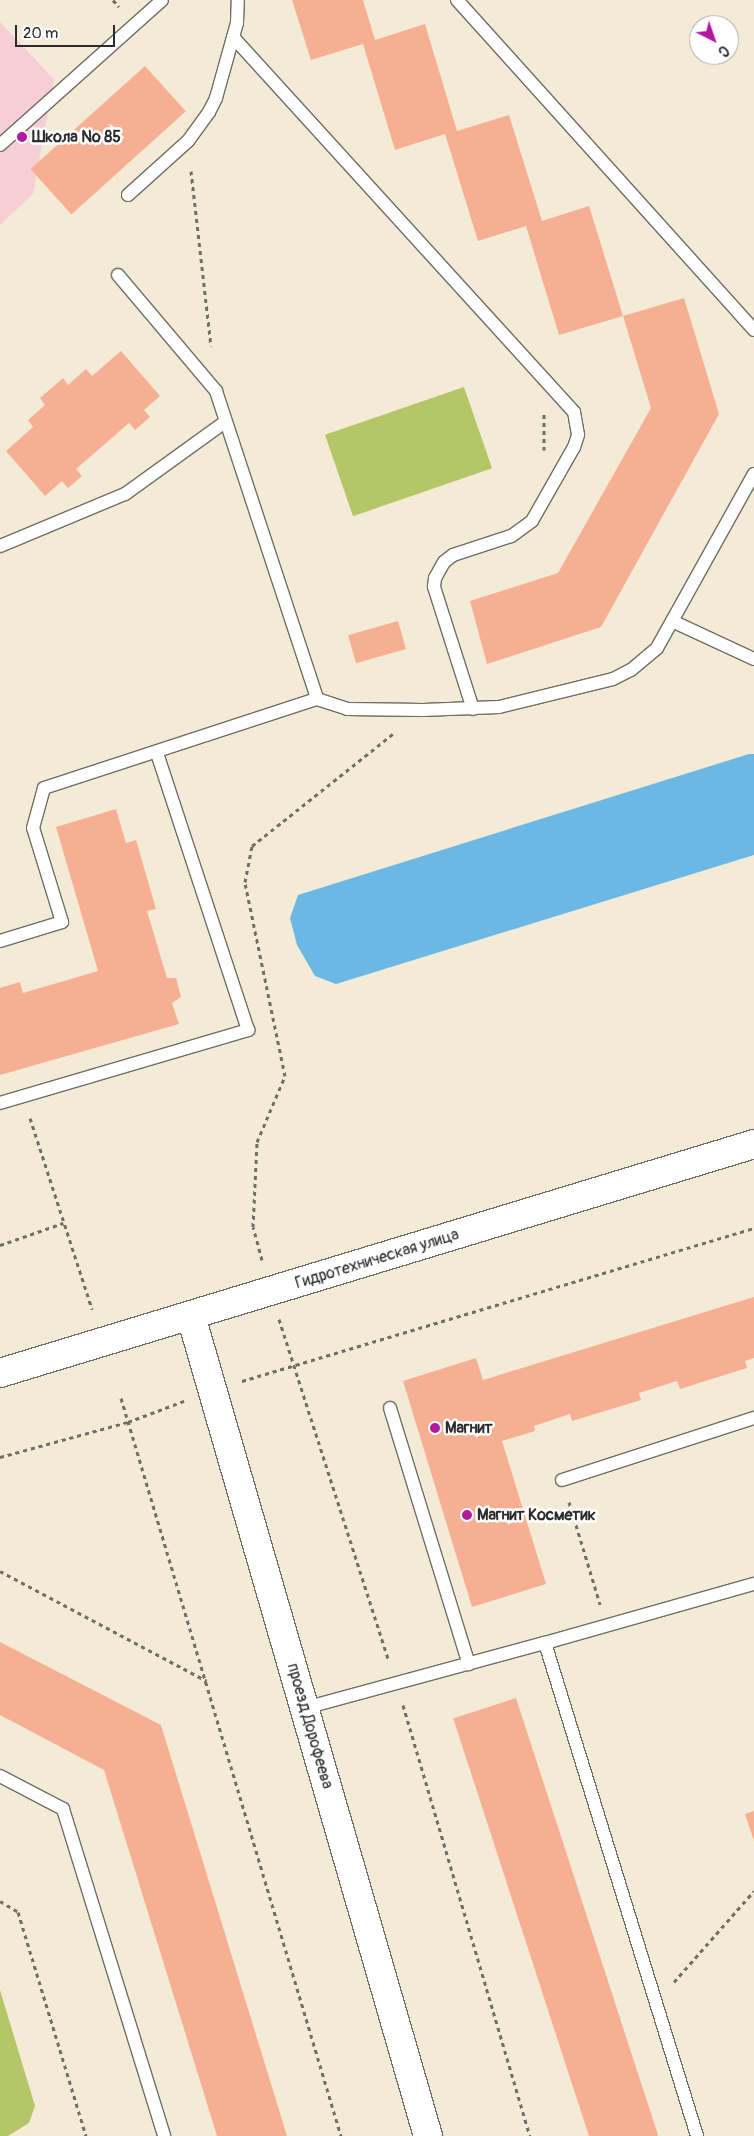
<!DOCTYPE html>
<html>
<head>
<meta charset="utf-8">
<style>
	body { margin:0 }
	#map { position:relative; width:754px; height:2136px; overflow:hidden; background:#f4ebd6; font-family:Pangolin,sans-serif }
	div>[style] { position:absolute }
	.built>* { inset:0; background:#f6cfd6 }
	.green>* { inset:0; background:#b5c669; transform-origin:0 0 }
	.water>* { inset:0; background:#6bb8e4 }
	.building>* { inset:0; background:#f7af94; transform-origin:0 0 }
	.path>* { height:3px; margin-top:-1.5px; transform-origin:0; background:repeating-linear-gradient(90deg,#716e67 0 4px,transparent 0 8px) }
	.roads { filter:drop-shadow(1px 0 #716e67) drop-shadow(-1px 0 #716e67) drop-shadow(0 1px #716e67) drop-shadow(0 -1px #716e67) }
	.service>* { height:12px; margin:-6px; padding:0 6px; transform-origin:6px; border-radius:6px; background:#fff }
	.tertiary>* { height:28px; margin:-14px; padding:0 14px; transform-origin:14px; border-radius:14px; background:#fff }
	.secondary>* { height:28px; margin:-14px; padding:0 14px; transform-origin:14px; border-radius:14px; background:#fff }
	.dots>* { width:14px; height:14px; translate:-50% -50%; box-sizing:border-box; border:2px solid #fff; border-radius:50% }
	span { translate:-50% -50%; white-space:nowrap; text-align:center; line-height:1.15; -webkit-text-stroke:5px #fff; paint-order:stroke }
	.poi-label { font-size:16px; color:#2b2b2b; font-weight:700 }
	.left { translate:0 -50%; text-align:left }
	.street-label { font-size:16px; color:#2b2b2b }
	.north { position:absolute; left:689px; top:15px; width:50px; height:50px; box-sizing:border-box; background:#fff; border:1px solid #aaa; border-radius:50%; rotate:139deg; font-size:14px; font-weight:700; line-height:20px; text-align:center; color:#2b2b2b }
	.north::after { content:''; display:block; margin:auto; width:18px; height:22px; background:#b5179e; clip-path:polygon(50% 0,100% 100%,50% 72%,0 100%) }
	.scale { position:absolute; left:15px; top:25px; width:100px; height:22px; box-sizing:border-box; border:2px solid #2b2b2b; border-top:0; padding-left:6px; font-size:15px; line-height:18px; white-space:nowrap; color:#2b2b2b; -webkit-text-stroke:4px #fff; paint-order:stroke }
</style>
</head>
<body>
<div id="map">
	<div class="built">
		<div style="clip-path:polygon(0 22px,54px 79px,33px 194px,0 225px)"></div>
	</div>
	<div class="green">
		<div style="left:464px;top:387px;width:86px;height:147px;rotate:71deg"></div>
		<div style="clip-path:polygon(0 1990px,35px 2106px,29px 2123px,8px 2136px,0 2136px)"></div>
	</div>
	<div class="water">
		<div style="clip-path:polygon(749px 754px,754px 754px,754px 855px,336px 984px,315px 976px,297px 945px,290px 918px,298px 895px)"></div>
	</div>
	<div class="building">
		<div style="clip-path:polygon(292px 0,363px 0,375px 40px,425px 24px,457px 131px,509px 115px,542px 221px,589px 206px,623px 316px,559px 335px,526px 226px,478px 241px,445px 134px,395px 150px,363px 44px,311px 60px)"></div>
		<div style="left:145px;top:66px;width:61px;height:154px;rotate:48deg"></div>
		<div style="clip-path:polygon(684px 298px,719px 414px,601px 627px,487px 664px,470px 601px,558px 573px,651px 408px,623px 316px)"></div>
		<div style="clip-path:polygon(121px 351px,160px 396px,144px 410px,150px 417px,135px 430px,129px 423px,76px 469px,82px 476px,68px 488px,62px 481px,45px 496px,6px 451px,33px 427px,28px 420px,45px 405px,40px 398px,63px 378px,68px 385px,86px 369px,92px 376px)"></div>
		<div style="left:398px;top:621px;width:29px;height:52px;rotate:74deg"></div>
		<div style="clip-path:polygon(116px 809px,126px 843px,136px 840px,156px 909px,147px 911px,167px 978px,176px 978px,181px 997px,172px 1003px,179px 1024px,0 1075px,0 988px,20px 982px,23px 993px,98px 971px,56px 827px)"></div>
		<div style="clip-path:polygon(754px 1297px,754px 1358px,745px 1361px,747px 1368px,680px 1389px,677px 1381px,639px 1393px,641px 1400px,572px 1421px,570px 1414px,534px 1426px,535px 1431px,502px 1441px,546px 1584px,472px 1607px,403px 1381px,476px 1358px,483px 1380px)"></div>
		<div style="clip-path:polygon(0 1642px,161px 1725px,287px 2136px,217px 2136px,104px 1770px,0 1715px)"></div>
		<div style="left:516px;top:1698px;width:460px;height:66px;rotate:72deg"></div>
		<div style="clip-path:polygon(754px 1811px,754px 1841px,745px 1814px)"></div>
	</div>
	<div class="path">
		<div style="left:113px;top:0;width:9px;rotate:49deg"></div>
		<div style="left:191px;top:171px;width:176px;rotate:83.5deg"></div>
		<div style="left:544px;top:450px;width:36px;rotate:-90deg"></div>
		<div style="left:30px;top:1118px;width:201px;rotate:72deg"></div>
		<div style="left:0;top:1245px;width:67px;rotate:-19.2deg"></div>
		<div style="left:262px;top:1260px;width:34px;rotate:-105deg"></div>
		<div style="left:253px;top:1227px;width:85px;rotate:-87.3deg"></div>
		<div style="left:257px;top:1142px;width:72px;rotate:-67deg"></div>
		<div style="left:285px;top:1076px;width:198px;rotate:-101.7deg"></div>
		<div style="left:245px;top:882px;width:37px;rotate:-79deg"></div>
		<div style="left:252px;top:846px;width:180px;rotate:-38.5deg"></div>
		<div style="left:279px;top:1319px;width:359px;rotate:72.2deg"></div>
		<div style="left:242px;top:1381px;width:534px;rotate:-16.64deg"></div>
		<div style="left:121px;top:1398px;width:770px;rotate:73.4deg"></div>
		<div style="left:0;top:1457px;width:133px;rotate:-15.3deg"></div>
		<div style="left:128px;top:1422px;width:60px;rotate:-20.6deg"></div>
		<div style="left:569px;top:1502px;width:107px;rotate:73.1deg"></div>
		<div style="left:0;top:1571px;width:234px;rotate:28deg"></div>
		<div style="left:403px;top:1705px;width:449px;rotate:73.6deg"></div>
		<div style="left:0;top:1901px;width:21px;rotate:31deg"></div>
		<div style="left:18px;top:1912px;width:234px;rotate:73.1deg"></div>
		<div style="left:674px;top:1982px;width:121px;rotate:-48.7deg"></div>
	</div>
	<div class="roads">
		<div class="service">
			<div style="left:457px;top:0;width:444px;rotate:48deg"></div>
			<div style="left:233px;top:37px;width:507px;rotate:47.72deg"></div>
			<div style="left:574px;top:412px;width:23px;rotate:80deg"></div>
			<div style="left:578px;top:435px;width:13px;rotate:108deg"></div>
			<div style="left:574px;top:447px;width:85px;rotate:119.6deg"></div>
			<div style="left:532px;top:521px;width:26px;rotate:144deg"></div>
			<div style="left:511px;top:536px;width:61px;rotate:161.9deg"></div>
			<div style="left:453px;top:555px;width:11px;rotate:142deg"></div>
			<div style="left:444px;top:562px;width:18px;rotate:119deg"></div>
			<div style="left:435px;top:578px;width:9px;rotate:96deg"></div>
			<div style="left:434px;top:587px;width:128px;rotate:72.3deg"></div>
			<div style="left:0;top:145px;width:217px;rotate:-41.8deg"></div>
			<div style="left:128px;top:195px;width:81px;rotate:-42deg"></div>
			<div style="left:188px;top:141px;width:36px;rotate:-54deg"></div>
			<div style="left:209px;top:112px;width:16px;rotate:-63deg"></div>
			<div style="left:216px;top:98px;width:78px;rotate:-74.4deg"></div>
			<div style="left:237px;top:23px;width:23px;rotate:-88deg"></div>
			<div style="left:118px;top:275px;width:152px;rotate:49.8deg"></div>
			<div style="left:216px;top:391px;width:324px;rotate:71.8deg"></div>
			<div style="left:317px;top:699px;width:32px;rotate:18deg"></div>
			<div style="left:347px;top:709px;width:76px;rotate:0.8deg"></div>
			<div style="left:423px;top:710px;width:76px;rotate:-2.3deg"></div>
			<div style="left:499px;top:707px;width:117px;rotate:-13.8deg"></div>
			<div style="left:613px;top:679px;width:20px;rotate:-27deg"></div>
			<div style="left:631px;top:670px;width:34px;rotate:-40deg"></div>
			<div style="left:657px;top:648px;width:199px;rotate:-60.9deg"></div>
			<div style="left:0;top:546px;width:135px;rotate:-22.6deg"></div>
			<div style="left:125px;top:494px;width:123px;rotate:-35.8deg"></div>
			<div style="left:672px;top:621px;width:90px;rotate:24.9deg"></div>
			<div style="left:0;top:941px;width:65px;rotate:-17deg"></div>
			<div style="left:62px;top:922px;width:98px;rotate:-107.1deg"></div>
			<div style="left:33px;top:828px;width:41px;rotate:-74.6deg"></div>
			<div style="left:44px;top:788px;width:287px;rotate:-18.1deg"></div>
			<div style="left:0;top:1103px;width:259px;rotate:-16.4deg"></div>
			<div style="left:248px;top:1030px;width:292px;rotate:-108.2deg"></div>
			<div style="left:390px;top:1408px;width:268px;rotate:72.9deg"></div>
			<div style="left:562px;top:1480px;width:202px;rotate:-17.9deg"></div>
			<div style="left:545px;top:1643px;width:217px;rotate:-15.8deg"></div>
			<div style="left:305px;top:1708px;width:249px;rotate:-15.2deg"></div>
			<div style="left:545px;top:1643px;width:516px;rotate:72.86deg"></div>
			<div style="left:0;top:1776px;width:71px;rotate:27.6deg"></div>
			<div style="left:63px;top:1809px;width:342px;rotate:72.8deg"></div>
		</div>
		<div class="tertiary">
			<div style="left:191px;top:1316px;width:854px;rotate:73.88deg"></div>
		</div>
		<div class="secondary">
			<div style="left:0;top:1373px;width:788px;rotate:-16.89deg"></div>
		</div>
	</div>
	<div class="dots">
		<div style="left:22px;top:137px;background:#b5179e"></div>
		<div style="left:435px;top:1428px;background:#b5179e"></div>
		<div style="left:467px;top:1515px;background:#b5179e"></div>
	</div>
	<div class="poi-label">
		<span class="left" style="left:32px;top:137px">Школа № 85</span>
		<span class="left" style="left:445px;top:1428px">Магнит</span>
		<span class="left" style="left:477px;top:1515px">Магнит Косметик</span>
	</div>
	<div class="street-label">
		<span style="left:377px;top:1259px;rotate:-17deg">Гидротехническая улица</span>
		<span style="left:310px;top:1726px;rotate:74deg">проезд Дорофеева</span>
	</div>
	<div class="north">С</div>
	<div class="scale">20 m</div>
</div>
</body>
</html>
